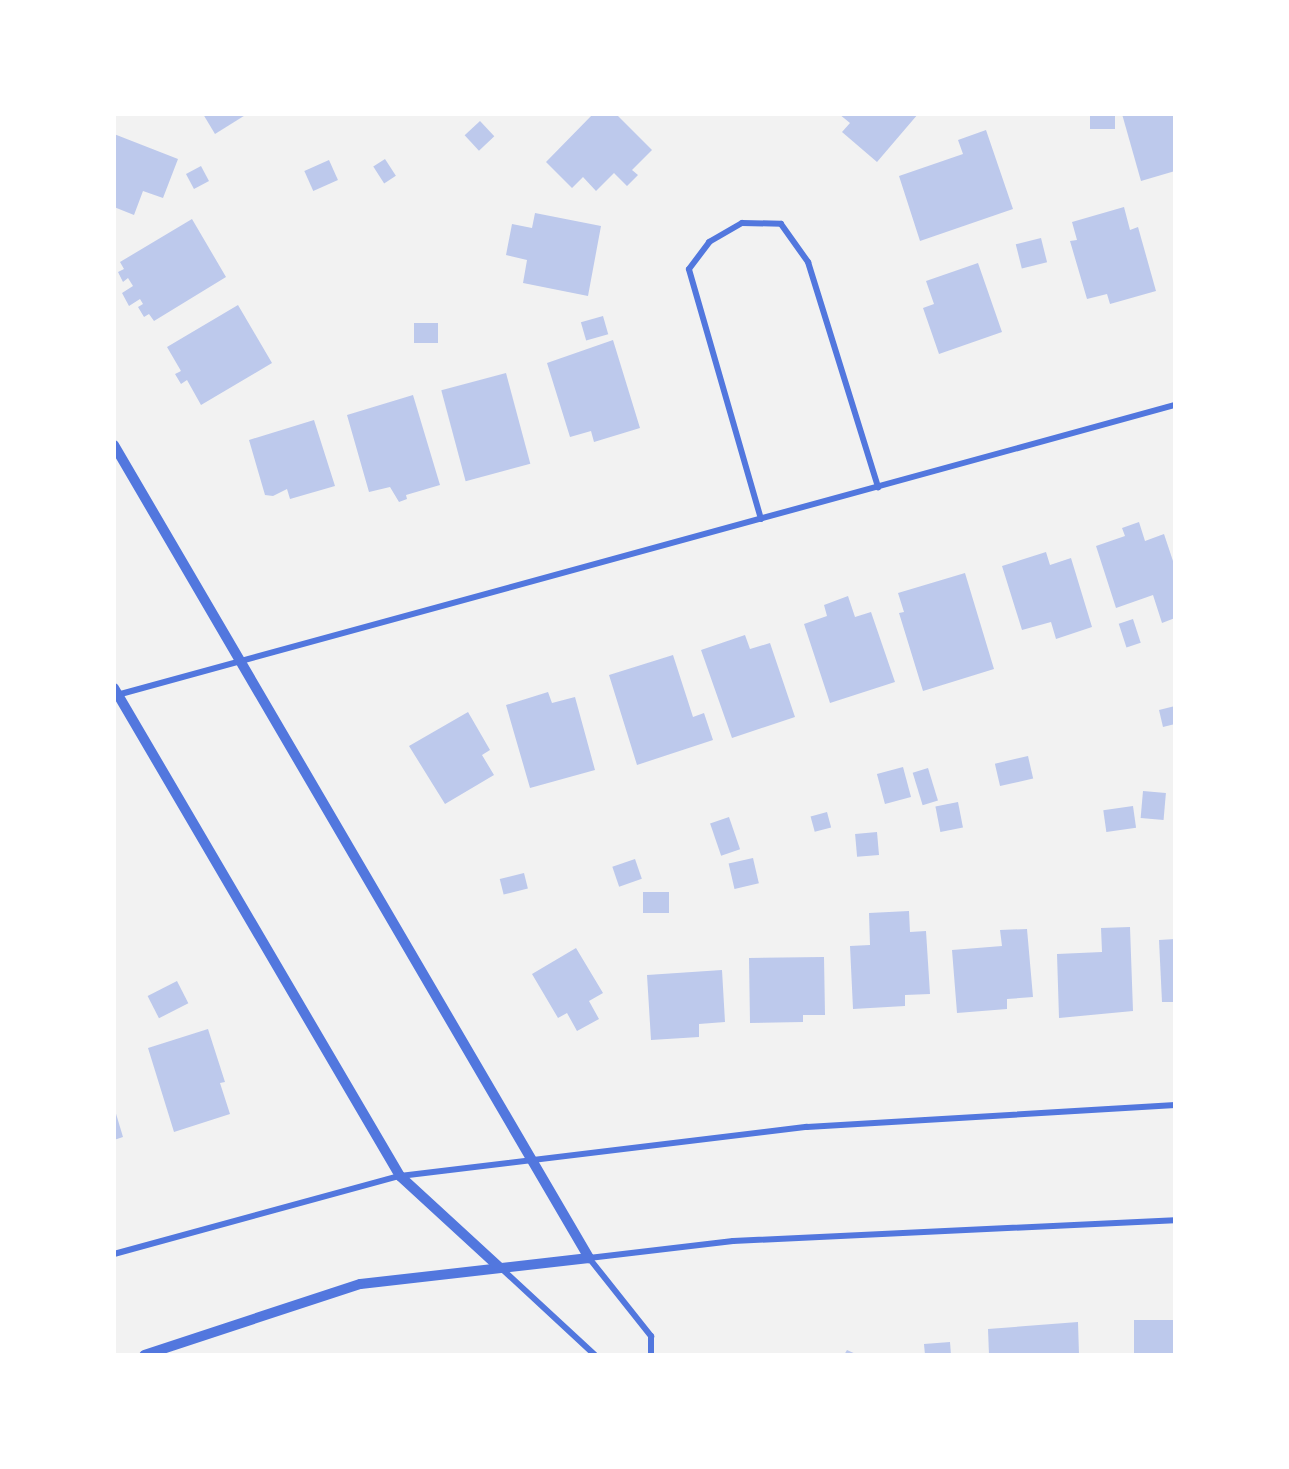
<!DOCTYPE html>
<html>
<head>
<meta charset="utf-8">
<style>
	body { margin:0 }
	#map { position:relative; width:1289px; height:1469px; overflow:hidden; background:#f2f2f2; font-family:Ubuntu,sans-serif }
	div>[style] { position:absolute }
	.building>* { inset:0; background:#bdc9ec; transform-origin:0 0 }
	.minor>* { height:6px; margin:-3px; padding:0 3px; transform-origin:3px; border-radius:3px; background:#5277de }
	.tertiary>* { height:10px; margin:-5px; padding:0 5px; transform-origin:5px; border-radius:5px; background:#5277de }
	span { translate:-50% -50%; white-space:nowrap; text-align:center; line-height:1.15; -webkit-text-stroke:5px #fff; paint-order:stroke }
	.frame { position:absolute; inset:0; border:116px solid #fff; pointer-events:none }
</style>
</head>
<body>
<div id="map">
	<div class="building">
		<div style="clip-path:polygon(203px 114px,247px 114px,215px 134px)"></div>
		<div style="clip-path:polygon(593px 114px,616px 114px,652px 150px,632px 170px,638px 175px,627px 186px,614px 173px,596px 191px,583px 177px,572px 188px,546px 162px)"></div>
		<div style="clip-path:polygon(839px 114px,918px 114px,877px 162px,842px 132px,850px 123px)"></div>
		<div style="left:1090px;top:114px;width:25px;height:15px"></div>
		<div style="clip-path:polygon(1122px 114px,1173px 114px,1175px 171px,1141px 181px)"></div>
		<div style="left:480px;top:121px;width:21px;height:21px;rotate:47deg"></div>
		<div style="clip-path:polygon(986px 130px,1013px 209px,920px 241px,899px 176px,963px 154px,958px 140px)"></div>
		<div style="clip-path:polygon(114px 134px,178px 159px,163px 198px,143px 191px,134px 215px,114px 207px)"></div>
		<div style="left:385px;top:159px;width:20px;height:14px;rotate:57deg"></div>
		<div style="left:329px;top:160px;width:22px;height:27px;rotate:66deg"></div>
		<div style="left:201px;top:166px;width:17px;height:17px;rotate:62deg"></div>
		<div style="clip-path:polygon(1124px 207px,1130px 230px,1138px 227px,1156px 291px,1110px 304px,1107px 294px,1087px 299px,1070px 241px,1077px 240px,1072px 222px)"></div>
		<div style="clip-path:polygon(535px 213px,601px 226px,588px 296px,523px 283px,527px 260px,506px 255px,512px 224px,532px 228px)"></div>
		<div style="clip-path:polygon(192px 219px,226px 277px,154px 321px,149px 314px,144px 317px,138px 307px,143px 304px,140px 299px,129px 306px,122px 293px,133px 286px,128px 278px,123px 282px,118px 272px,124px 269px,120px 262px)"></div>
		<div style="left:1041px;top:238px;width:25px;height:26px;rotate:76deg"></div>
		<div style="clip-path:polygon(978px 263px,1002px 332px,939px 354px,923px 308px,934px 304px,926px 281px)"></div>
		<div style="clip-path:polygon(238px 305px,272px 363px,201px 405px,187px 380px,181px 384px,175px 374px,181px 371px,167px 347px)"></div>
		<div style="left:603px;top:316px;width:19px;height:23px;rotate:74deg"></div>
		<div style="left:414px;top:323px;width:24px;height:20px"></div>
		<div style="clip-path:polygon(613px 340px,640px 428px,594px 442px,591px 431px,570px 437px,547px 363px)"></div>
		<div style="left:506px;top:373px;width:94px;height:67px;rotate:75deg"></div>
		<div style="clip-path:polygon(413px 395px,440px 485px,406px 495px,407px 499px,399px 502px,390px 487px,369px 492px,347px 415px)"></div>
		<div style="clip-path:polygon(314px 420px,335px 486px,290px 499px,287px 489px,273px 496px,265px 495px,249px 440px)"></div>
		<div style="clip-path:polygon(1139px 522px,1145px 541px,1164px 534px,1175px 567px,1175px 618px,1162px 623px,1153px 595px,1116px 608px,1096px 546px,1125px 536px,1122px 528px)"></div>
		<div style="clip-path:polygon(1046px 552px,1050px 565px,1071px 558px,1092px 627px,1056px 639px,1051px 622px,1022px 630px,1002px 566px)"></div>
		<div style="clip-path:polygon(965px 573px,994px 669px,923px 691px,899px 613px,904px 612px,898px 593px)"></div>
		<div style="clip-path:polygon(848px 596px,855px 617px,871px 612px,895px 682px,830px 703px,804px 624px,827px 616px,824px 605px)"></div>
		<div style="left:1133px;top:619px;width:25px;height:15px;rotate:72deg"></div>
		<div style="clip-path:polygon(745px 635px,750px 649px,770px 643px,795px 717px,732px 738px,701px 650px)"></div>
		<div style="clip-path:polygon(673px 655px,693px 717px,704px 713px,713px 740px,637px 765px,609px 675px)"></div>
		<div style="clip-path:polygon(548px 692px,552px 703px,575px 697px,595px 770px,530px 788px,506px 705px)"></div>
		<div style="clip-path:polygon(1175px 706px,1175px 724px,1163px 727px,1159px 710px)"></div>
		<div style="clip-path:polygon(468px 712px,490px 750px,482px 755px,494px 775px,445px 804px,409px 746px)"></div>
		<div style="left:1028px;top:756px;width:23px;height:34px;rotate:77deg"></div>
		<div style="left:903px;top:767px;width:31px;height:27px;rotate:75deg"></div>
		<div style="left:928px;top:768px;width:34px;height:16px;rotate:73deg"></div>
		<div style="left:1143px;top:791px;width:23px;height:27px;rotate:5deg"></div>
		<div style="left:958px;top:802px;width:26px;height:23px;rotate:79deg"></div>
		<div style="left:1133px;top:806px;width:22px;height:30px;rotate:82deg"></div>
		<div style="left:827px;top:812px;width:16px;height:17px;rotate:75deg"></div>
		<div style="left:729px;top:817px;width:34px;height:20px;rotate:71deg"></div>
		<div style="left:877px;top:832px;width:23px;height:22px;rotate:85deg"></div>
		<div style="left:753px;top:858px;width:26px;height:25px;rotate:77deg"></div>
		<div style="left:635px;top:859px;width:21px;height:24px;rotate:71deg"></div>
		<div style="left:524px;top:873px;width:16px;height:25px;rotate:76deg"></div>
		<div style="left:669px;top:892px;width:21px;height:26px;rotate:90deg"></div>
		<div style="clip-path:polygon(909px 911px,910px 932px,926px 931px,930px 994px,905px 995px,905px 1006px,853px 1009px,850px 946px,870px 945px,869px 913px)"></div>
		<div style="clip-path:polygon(1130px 927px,1133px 1011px,1059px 1018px,1057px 954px,1102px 952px,1101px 928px)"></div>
		<div style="clip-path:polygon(1027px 929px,1033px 997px,1007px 999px,1007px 1009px,957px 1013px,952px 950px,1002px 946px,1000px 930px)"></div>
		<div style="clip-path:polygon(1175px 939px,1175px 1002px,1162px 1002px,1159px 940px)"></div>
		<div style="clip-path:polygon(576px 948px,603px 993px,589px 1001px,599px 1019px,577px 1031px,567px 1013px,558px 1018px,532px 974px)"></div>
		<div style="clip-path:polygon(824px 957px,825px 1015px,803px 1015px,803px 1022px,750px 1023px,749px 958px)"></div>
		<div style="clip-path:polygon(722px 970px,725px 1022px,699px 1024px,699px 1037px,651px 1040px,647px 975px)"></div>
		<div style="left:177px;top:981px;width:25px;height:33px;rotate:63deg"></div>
		<div style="clip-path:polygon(208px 1029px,225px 1082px,220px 1083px,230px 1114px,174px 1132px,148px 1048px)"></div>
		<div style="clip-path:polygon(114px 1107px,123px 1137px,114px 1140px)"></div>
		<div style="left:1175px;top:1320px;width:35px;height:41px;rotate:90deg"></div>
		<div style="clip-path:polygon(1078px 1322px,1079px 1355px,989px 1355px,988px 1329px)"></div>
		<div style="clip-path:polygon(950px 1342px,951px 1355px,925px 1355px,924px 1344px)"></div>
		<div style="clip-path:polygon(847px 1350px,858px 1355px,844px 1355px)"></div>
	</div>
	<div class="minor">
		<div style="left:761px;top:519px;width:260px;rotate:-106.1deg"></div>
		<div style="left:689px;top:269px;width:34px;rotate:-53deg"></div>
		<div style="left:709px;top:242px;width:38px;rotate:-30deg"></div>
		<div style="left:742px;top:223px;width:39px;rotate:1deg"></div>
		<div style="left:781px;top:224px;width:47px;rotate:54.6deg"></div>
		<div style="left:808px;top:262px;width:236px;rotate:72.7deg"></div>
		<div style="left:117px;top:695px;width:1097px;rotate:-15.33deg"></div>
		<div style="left:114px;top:1254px;width:296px;rotate:-15.3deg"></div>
		<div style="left:400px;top:1176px;width:410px;rotate:-6.9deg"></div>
		<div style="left:807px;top:1127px;width:369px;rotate:-3.4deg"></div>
		<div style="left:589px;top:1258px;width:145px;rotate:-6.7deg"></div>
		<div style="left:733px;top:1241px;width:442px;rotate:-2.7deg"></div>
		<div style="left:589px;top:1258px;width:100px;rotate:51.5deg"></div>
		<div style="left:651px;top:1336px;width:19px;rotate:90deg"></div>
		<div style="left:501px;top:1268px;width:128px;rotate:42.8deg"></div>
	</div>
	<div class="tertiary">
		<div style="left:114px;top:445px;width:942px;rotate:59.7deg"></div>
		<div style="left:589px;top:1258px;width:230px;rotate:173.5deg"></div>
		<div style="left:360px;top:1284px;width:227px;rotate:161.8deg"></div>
		<div style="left:114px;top:688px;width:566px;rotate:59.63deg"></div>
		<div style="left:400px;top:1176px;width:136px;rotate:42.6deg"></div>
	</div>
	<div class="frame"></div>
</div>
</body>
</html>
